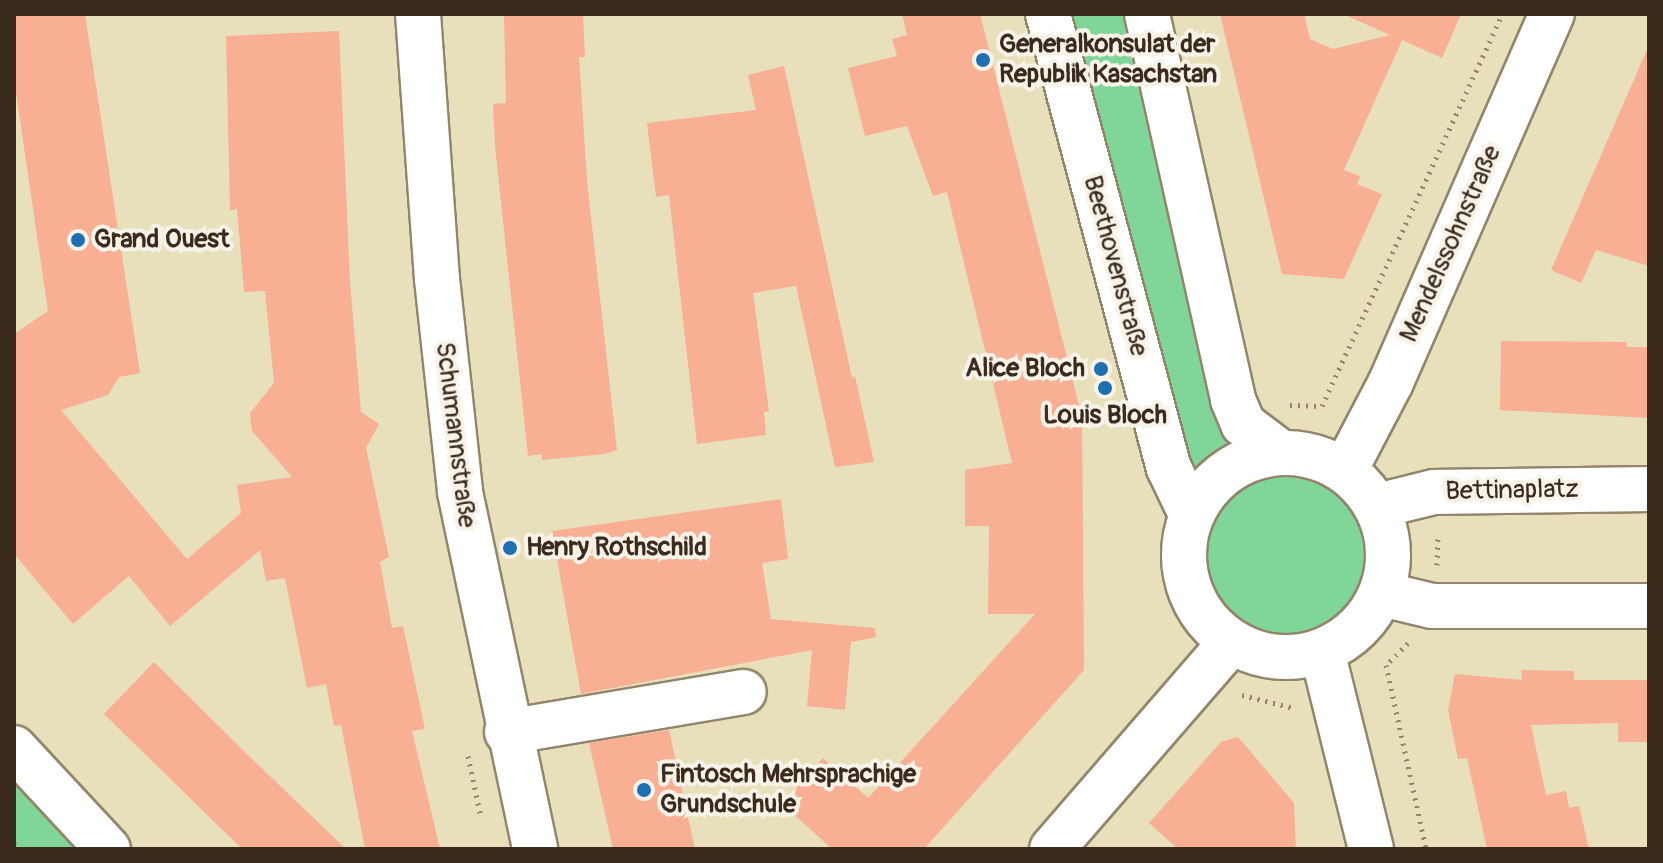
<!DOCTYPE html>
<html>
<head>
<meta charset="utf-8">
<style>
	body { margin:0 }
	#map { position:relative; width:1663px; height:863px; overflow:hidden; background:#e8e0bb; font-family:Pangolin,sans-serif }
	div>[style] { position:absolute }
	.green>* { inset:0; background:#80d598 }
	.round { border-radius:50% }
	.building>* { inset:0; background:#f8af94 }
	.path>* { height:5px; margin-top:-2.5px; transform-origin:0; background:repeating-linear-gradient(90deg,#92856c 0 2px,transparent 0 8px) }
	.roads { filter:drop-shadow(2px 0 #92856c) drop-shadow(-2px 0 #92856c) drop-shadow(0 2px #92856c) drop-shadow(0 -2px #92856c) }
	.minor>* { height:44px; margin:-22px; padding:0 22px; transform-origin:22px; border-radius:22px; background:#fff }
	.minor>.ring { margin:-22px; padding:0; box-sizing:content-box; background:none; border:44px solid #fff; border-radius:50% }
	.major>* { height:44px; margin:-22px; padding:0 22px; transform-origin:22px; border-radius:22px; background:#fff }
	.dots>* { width:22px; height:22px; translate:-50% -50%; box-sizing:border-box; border:4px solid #f7f3e8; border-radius:50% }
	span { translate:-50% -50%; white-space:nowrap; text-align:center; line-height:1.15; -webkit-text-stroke:8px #f7f3e8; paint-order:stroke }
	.poi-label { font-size:26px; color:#3b2a1e; font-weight:700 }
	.left { translate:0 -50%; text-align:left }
	.right { translate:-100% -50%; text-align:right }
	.street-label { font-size:26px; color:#3b2a1e }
	.frame { position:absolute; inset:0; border:16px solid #3b2a1e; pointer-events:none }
</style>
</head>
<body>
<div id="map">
	<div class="green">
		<div style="clip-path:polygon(1069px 14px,1125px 14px,1227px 446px,1183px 478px)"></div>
		<div class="round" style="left:1206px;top:477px;width:158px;height:158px"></div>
		<div style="clip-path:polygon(14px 776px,80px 849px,14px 849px)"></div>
	</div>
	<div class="building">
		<div style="clip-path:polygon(14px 14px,85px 14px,140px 373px,119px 377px,108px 395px,61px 410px,187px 559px,241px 513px,237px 485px,292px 477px,252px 431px,250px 413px,274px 383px,265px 291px,244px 292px,237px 209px,230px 210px,226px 36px,339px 31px,350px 282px,361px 412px,379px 424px,366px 448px,389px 557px,380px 562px,392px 628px,403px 626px,425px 729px,412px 731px,440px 849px,365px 849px,341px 725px,334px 726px,326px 684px,307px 688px,285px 578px,266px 581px,260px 550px,170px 626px,129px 576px,73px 624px,14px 554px,14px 334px,48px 311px,14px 79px)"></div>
		<div style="clip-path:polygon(504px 14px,583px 14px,585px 57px,579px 57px,587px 181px,617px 450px,604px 454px,542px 460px,542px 454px,528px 456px,495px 146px,493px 104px,506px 103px)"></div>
		<div style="clip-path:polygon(902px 14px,980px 14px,1082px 417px,1084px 670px,924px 849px,832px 849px,790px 811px,797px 787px,823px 758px,868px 798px,1035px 614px,988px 614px,989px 526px,965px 526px,965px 470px,1012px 463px,947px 192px,933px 196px,907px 126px,865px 136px,848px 68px,897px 56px,892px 39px,907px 35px)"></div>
		<div style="clip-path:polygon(1220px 14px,1304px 14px,1310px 39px,1333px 49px,1390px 35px,1343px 14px,1461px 14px,1442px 58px,1402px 40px,1344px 170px,1360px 176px,1357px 184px,1382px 194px,1344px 279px,1282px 274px)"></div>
		<div style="clip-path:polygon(1649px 45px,1649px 266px,1596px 250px,1581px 283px,1551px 270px)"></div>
		<div style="clip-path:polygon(784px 66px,852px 378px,855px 376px,874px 462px,835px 467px,796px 286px,753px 293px,769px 411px,764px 412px,766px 435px,697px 444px,669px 195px,656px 197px,647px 123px,756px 110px,748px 75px)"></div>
		<div style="clip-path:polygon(1501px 341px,1627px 342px,1627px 347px,1649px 347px,1649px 418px,1500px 410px)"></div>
		<div style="clip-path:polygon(781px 499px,788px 559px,762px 563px,771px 619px,875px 628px,876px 637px,851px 642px,845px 710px,807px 706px,812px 650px,581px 694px,552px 531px)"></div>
		<div style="clip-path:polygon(154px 662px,248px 755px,346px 849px,242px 849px,104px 714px)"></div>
		<div style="clip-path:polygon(1521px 670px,1574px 671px,1574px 680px,1649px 680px,1649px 742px,1618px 742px,1618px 723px,1531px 725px,1546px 795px,1566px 791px,1569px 808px,1579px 806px,1589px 849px,1487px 849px,1467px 758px,1458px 759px,1448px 710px,1455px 674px,1522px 680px)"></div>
		<div style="clip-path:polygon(669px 730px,695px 849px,613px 849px,589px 743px)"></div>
		<div style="clip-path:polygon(1238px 737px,1294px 803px,1296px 849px,1178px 849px,1149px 823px,1221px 742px)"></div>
	</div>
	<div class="path">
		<div style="left:1290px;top:405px;width:32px;rotate:2deg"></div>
		<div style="left:1322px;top:406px;width:426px;rotate:-65.3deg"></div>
		<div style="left:1437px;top:565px;width:30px;rotate:-88deg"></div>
		<div style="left:1408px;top:643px;width:31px;rotate:135deg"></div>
		<div style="left:1386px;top:665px;width:188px;rotate:77.7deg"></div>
		<div style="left:1242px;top:695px;width:54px;rotate:14deg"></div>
		<div style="left:468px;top:756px;width:62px;rotate:78deg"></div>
		<div style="left:14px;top:843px;width:8px;rotate:45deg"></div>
	</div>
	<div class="roads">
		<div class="minor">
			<div style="left:418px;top:14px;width:266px;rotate:85.9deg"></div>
			<div style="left:437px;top:279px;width:214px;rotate:83.8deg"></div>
			<div style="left:460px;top:492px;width:365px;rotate:78.1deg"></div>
			<div style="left:1048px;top:14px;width:470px;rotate:75.1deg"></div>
			<div style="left:1169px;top:468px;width:51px;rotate:64.4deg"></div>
			<div style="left:1147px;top:14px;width:395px;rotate:77.4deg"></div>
			<div style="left:1233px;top:400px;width:26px;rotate:67deg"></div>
			<div style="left:1243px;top:424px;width:46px;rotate:37.1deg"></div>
			<div class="ring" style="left:1184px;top:453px;width:160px;height:160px"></div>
			<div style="left:1345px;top:470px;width:99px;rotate:-62.4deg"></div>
			<div style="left:1391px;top:382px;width:402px;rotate:-66.4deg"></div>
			<div style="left:1377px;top:506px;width:59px;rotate:-13.8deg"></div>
			<div style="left:1434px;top:492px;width:215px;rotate:-0.8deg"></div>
			<div style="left:1382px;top:594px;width:51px;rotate:13.5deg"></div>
			<div style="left:1432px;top:606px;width:217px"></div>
			<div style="left:1322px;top:651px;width:204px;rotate:76.1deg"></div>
			<div style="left:507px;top:732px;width:240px;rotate:-9.6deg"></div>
			<div style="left:1052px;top:849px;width:274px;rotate:-49.1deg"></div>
		</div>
		<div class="major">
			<div style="left:14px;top:748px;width:138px;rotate:47.1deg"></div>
		</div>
	</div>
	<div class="dots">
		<div style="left:983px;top:60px;background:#1f6fb2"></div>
		<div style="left:78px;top:240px;background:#1f6fb2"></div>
		<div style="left:1101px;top:369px;background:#1f6fb2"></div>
		<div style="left:1105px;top:388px;background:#1f6fb2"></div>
		<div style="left:510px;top:548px;background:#1f6fb2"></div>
		<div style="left:644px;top:790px;background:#1f6fb2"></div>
	</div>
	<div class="poi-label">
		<span class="left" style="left:999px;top:60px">Generalkonsulat der<br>Republik Kasachstan</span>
		<span class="left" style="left:94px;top:240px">Grand Ouest</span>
		<span class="right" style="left:1085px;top:369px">Alice Bloch</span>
		<span style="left:1105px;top:416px">Louis Bloch</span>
		<span class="left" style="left:526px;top:548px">Henry Rothschild</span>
		<span class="left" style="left:660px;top:790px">Fintosch Mehrsprachige<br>Grundschule</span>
	</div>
	<div class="street-label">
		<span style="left:1451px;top:244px;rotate:-66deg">Mendelssohnstraße</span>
		<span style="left:1115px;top:266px;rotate:75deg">Beethovenstraße</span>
		<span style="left:455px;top:435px;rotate:83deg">Schumannstraße</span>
		<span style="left:1512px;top:491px;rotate:-1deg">Bettinaplatz</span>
	</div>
	<div class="frame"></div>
</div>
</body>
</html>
